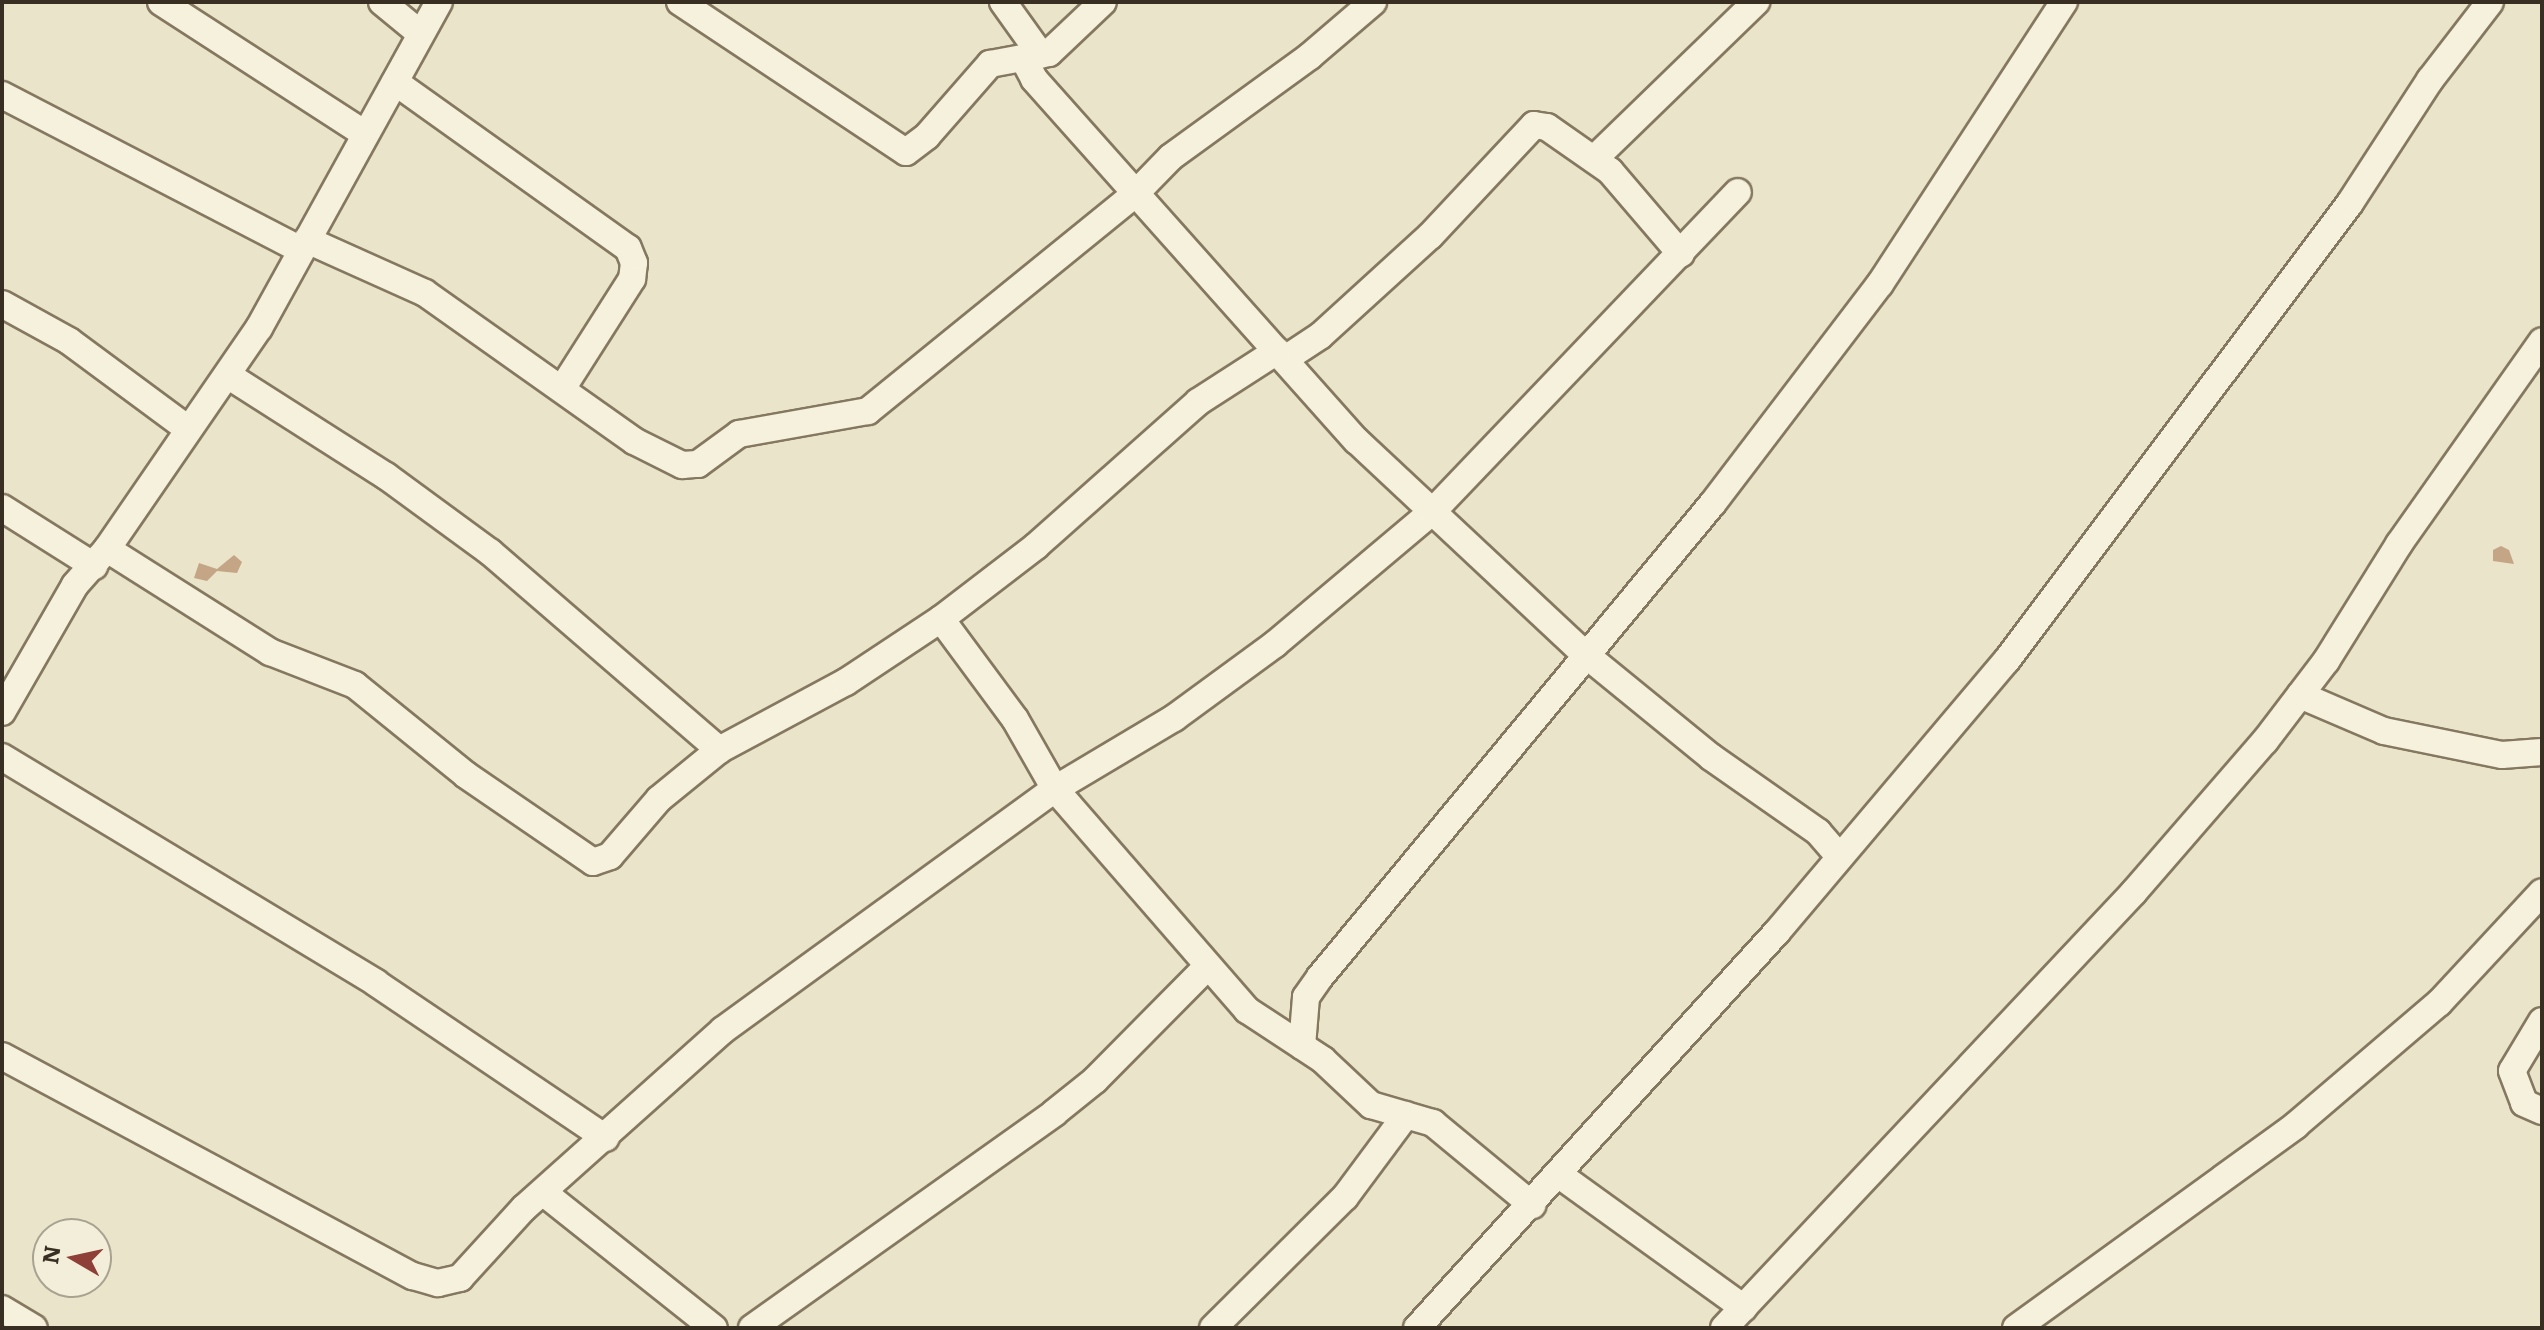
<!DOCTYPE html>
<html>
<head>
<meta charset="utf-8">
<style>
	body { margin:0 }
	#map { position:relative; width:2544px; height:1330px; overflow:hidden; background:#eae4ca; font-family:Literata,serif }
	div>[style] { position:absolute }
	.building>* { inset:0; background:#c4a585 }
	.roads { filter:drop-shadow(2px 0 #857860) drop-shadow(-2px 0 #857860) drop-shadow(0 2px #857860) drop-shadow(0 -2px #857860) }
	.minor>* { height:26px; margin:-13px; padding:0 13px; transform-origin:13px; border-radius:13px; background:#f6f1dd }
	span { translate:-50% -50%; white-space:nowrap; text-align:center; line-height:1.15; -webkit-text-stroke:8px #f3eed9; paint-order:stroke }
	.frame { position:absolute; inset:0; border:4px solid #382f22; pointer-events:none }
	.north { position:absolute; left:32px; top:1218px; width:80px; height:80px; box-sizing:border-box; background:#f3eed9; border:2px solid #a8a290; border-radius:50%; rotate:279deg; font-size:22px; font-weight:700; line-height:32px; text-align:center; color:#382f22 }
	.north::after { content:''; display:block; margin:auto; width:28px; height:36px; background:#8e3f37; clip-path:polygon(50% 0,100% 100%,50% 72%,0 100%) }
</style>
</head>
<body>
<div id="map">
	<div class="building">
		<div style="clip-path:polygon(2501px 546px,2509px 550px,2514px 564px,2493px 561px,2493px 550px)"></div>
		<div style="clip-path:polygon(234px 555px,242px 562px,237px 573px,217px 571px,207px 581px,194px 578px,199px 563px,217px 569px)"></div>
	</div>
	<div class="roads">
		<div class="minor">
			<div style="left:161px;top:2px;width:243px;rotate:32.9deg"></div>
			<div style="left:382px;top:2px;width:50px;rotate:39.4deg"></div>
			<div style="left:680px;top:2px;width:271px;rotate:33.6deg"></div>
			<div style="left:906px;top:152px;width:26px;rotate:-37deg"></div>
			<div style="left:927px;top:136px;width:96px;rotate:-48.8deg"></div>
			<div style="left:990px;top:64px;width:60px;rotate:-10.6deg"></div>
			<div style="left:1049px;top:53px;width:74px;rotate:-43.4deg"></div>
			<div style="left:1003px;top:2px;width:65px;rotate:54.4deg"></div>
			<div style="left:1023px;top:58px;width:24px;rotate:62deg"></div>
			<div style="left:1034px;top:79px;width:485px;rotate:48.3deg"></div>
			<div style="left:1357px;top:441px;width:313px;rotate:43.1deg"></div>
			<div style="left:1586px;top:655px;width:161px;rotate:39.2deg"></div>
			<div style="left:1711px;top:757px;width:131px;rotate:35deg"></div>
			<div style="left:1818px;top:832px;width:33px;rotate:49deg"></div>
			<div style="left:395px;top:82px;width:286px;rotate:35.5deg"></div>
			<div style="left:628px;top:248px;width:16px;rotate:68deg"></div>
			<div style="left:634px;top:263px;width:16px;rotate:97deg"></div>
			<div style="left:632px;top:279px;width:130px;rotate:122.5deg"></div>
			<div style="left:2px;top:95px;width:337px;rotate:27.4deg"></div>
			<div style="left:1594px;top:159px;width:226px;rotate:-44.1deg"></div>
			<div style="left:307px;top:240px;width:129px;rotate:24.2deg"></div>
			<div style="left:425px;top:293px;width:256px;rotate:35.3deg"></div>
			<div style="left:634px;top:441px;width:54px;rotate:26.6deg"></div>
			<div style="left:682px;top:465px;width:16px;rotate:-4deg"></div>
			<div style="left:698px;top:464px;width:51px;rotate:-36.2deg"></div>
			<div style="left:739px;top:434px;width:131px;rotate:-10.1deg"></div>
			<div style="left:868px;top:411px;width:345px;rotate:-39.1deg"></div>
			<div style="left:1136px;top:193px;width:50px;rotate:-45.8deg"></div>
			<div style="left:1171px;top:157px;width:172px;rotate:-36deg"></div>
			<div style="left:1310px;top:56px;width:83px;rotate:-40.6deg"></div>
			<div style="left:2px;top:304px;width:77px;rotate:28.9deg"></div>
			<div style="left:69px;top:341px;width:148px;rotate:36.5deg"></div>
			<div style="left:1285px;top:359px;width:42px;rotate:-33.3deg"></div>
			<div style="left:1320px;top:336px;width:149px;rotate:-42.3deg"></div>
			<div style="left:1430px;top:236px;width:152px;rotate:-46.9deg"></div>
			<div style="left:1534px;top:125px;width:13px;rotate:9deg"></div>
			<div style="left:1547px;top:127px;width:77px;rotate:34.9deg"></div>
			<div style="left:1610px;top:171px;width:109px;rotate:49.5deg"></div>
			<div style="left:229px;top:376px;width:186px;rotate:32.5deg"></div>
			<div style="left:386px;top:476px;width:129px;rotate:36.2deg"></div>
			<div style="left:490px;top:552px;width:303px;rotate:40.8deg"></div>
			<div style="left:2px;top:508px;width:109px;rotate:32.2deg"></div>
			<div style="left:107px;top:549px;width:193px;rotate:32.3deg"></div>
			<div style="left:270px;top:652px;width:91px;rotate:21.2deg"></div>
			<div style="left:355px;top:685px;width:143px;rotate:39deg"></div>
			<div style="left:466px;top:775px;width:154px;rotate:34.4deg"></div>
			<div style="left:593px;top:862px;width:18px;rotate:-19deg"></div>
			<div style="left:610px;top:856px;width:75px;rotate:-49.3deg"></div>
			<div style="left:659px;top:799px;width:77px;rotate:-39.2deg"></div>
			<div style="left:719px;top:750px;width:144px;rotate:-28.2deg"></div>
			<div style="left:846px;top:682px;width:114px;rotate:-33.6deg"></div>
			<div style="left:941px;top:619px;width:120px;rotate:-37.5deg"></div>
			<div style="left:1036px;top:546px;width:217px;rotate:-41.6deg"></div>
			<div style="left:1198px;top:402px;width:94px;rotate:-32.8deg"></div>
			<div style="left:941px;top:619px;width:124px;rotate:53.5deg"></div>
			<div style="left:1015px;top:719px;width:81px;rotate:60.3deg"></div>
			<div style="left:1055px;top:789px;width:293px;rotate:49deg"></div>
			<div style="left:1247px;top:1010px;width:91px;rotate:33.3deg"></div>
			<div style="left:1323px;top:1060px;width:66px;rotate:43.2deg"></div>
			<div style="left:1371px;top:1105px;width:65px;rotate:16.2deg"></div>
			<div style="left:1433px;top:1123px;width:129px;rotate:39.6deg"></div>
			<div style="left:2300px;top:695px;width:91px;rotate:23.2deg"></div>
			<div style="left:2384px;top:731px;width:120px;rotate:11.5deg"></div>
			<div style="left:2502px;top:755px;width:40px;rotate:-4.3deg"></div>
			<div style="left:2px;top:712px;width:146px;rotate:-60.1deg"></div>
			<div style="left:75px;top:585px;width:48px;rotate:-48.4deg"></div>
			<div style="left:107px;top:549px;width:268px;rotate:-55.5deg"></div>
			<div style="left:259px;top:328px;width:372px;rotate:-61.1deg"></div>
			<div style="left:2px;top:757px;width:437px;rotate:31.1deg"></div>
			<div style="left:376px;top:983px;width:277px;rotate:34deg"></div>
			<div style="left:2542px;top:1021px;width:58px;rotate:121deg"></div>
			<div style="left:2512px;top:1071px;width:34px;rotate:69deg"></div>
			<div style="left:2524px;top:1103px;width:20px;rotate:24deg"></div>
			<div style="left:1302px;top:1046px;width:49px;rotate:-85.3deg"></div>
			<div style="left:1306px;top:997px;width:24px;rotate:-55deg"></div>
			<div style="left:1320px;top:977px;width:616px;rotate:-50.34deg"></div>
			<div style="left:1713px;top:503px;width:275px;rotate:-52.7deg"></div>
			<div style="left:1880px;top:284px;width:337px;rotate:-56.9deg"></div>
			<div style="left:2px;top:1056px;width:466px;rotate:28.2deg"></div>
			<div style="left:413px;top:1276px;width:26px;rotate:16deg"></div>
			<div style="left:438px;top:1283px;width:23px;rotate:-13deg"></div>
			<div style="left:460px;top:1278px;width:95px;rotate:-47.6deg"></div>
			<div style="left:524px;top:1208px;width:267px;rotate:-41.8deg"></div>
			<div style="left:723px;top:1030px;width:410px;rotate:-36deg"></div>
			<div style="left:1055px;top:789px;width:139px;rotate:-30.8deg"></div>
			<div style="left:1174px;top:718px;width:125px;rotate:-36.2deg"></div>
			<div style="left:1275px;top:644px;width:207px;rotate:-40.1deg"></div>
			<div style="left:1433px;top:511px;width:441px;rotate:-46.3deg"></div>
			<div style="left:1558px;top:1174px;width:229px;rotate:35.8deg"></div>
			<div style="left:544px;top:1193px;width:217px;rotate:38.5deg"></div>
			<div style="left:2px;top:1309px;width:37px;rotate:31deg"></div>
			<div style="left:752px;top:1328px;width:371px;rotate:-35.4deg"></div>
			<div style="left:1054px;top:1113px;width:53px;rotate:-38.8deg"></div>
			<div style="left:1095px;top:1080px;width:159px;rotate:-45.3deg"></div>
			<div style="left:1213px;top:1328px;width:186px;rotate:-44.8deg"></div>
			<div style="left:1345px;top:1197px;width:102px;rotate:-53.4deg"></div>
			<div style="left:1417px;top:1328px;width:535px;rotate:-47.73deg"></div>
			<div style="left:1777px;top:932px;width:356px;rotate:-49.8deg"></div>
			<div style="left:2007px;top:660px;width:571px;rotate:-53.11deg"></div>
			<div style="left:2350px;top:203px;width:147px;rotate:-57deg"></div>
			<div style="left:2430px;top:80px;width:98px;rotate:-52.4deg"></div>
			<div style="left:1724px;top:1328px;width:598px;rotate:-46.76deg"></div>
			<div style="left:2134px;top:892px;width:200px;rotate:-49.1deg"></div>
			<div style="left:2265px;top:741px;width:101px;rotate:-52.7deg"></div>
			<div style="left:2326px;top:661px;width:138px;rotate:-58deg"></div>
			<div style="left:2399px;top:544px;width:248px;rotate:-54.8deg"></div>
			<div style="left:2016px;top:1328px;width:346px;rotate:-35.9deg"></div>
			<div style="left:2296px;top:1125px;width:188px;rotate:-40.5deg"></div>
			<div style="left:2439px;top:1003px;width:151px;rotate:-47.1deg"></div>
		</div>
	</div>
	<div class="frame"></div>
	<div class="north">N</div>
</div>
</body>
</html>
